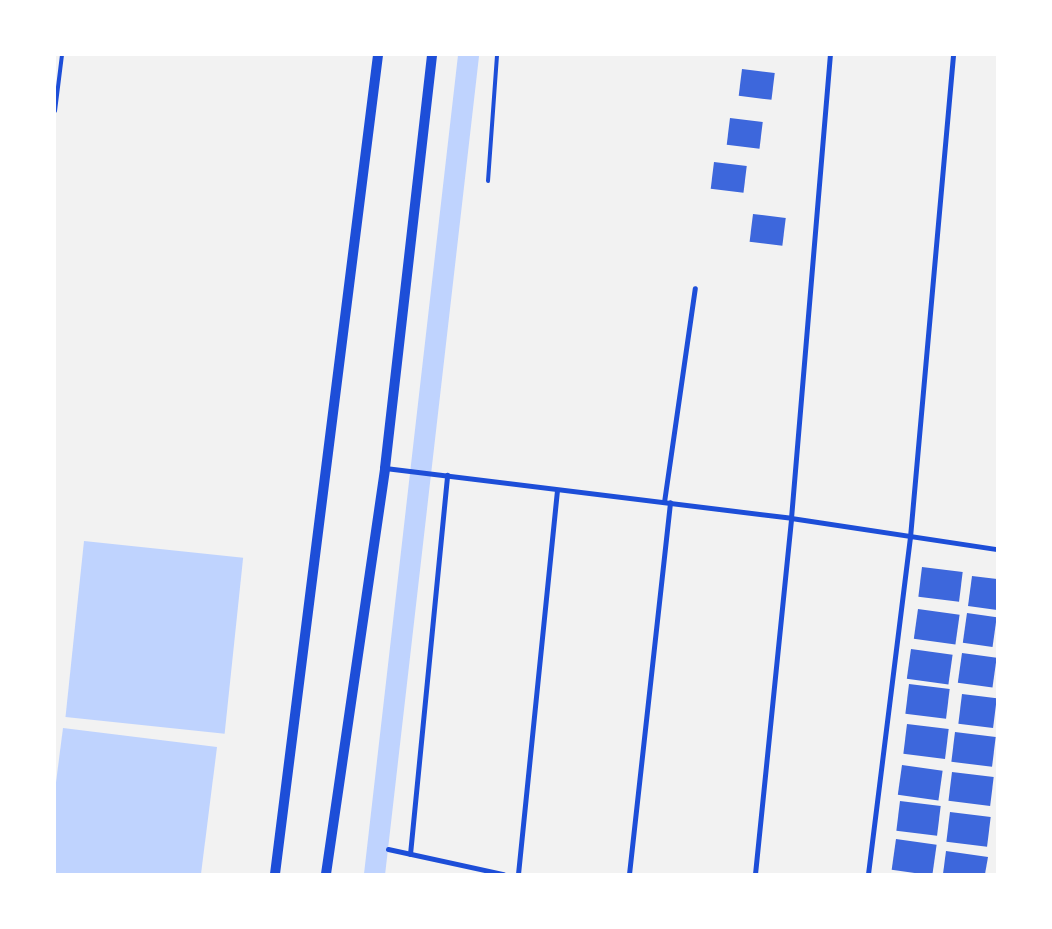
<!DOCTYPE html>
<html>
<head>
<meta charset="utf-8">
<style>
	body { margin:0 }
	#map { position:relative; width:1052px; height:929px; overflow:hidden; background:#f2f2f2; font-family:Commissioner,sans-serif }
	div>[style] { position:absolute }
	.water>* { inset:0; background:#bfd3fe; transform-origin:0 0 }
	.canal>* { height:21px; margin:-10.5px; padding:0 10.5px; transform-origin:10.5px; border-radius:10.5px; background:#bfd3fe }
	.building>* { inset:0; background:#3d67dc; transform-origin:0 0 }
	.service>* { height:4px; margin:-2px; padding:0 2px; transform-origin:2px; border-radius:2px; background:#1d4ed8 }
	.minor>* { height:5px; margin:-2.5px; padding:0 2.5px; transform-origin:2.5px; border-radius:2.5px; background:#1d4ed8 }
	.secondary>* { height:10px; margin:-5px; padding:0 5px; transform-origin:5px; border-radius:5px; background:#1d4ed8 }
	span { translate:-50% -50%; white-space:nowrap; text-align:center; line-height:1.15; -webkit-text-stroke:5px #fff; paint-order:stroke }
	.frame { position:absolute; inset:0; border:56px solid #fff; pointer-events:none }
</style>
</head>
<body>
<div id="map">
	<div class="water">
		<div style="left:84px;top:541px;width:160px;height:177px;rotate:6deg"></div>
		<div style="clip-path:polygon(63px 728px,217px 747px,201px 874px,55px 874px,55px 790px)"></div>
	</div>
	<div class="canal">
		<div style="left:374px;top:874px;width:824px;rotate:-83.45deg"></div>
	</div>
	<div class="building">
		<div style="left:742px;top:69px;width:33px;height:27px;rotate:7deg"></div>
		<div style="left:730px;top:118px;width:33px;height:27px;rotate:7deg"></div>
		<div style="left:714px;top:162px;width:33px;height:27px;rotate:7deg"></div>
		<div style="left:753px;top:214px;width:33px;height:28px;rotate:7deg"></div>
		<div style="left:922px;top:567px;width:41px;height:30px;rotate:7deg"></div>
		<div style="clip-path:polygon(972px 576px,997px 579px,997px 610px,968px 606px)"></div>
		<div style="left:918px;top:609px;width:42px;height:30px;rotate:8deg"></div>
		<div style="left:967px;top:613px;width:30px;height:30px;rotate:8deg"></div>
		<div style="left:911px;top:649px;width:42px;height:30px;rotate:8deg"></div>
		<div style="left:962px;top:653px;width:35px;height:30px;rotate:8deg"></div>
		<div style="left:909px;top:684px;width:41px;height:30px;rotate:7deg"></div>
		<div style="left:962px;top:694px;width:35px;height:30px;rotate:7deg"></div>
		<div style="left:907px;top:724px;width:42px;height:30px;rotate:7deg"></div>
		<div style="left:955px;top:732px;width:41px;height:30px;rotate:7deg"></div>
		<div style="left:902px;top:765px;width:41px;height:30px;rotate:8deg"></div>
		<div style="left:952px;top:772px;width:42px;height:29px;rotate:7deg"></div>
		<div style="left:900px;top:801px;width:41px;height:30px;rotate:7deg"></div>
		<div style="left:950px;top:812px;width:41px;height:30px;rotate:7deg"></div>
		<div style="left:896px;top:839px;width:41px;height:31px;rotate:8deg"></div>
		<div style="clip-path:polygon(946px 851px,988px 857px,985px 874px,943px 874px)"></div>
	</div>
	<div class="service">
		<div style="left:55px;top:111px;width:56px;rotate:-82.9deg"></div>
		<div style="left:488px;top:181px;width:126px;rotate:-85.9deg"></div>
	</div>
	<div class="minor">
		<div style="left:385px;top:468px;width:409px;rotate:7deg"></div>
		<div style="left:791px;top:518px;width:208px;rotate:8.6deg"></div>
		<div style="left:664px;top:502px;width:216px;rotate:-81.8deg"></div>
		<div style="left:388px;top:849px;width:118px;rotate:12.3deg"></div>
		<div style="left:410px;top:854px;width:381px;rotate:-84.4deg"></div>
		<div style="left:518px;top:874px;width:386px;rotate:-84.2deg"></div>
		<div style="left:629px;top:874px;width:374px;rotate:-83.7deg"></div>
		<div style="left:755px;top:874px;width:358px;rotate:-84.2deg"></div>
		<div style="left:791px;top:518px;width:465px;rotate:-85.2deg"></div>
		<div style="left:868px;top:874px;width:340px;rotate:-82.9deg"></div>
		<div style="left:910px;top:537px;width:484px;rotate:-84.9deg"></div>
	</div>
	<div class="secondary">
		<div style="left:275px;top:874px;width:825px;rotate:-82.83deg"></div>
		<div style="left:326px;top:874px;width:410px;rotate:-81.7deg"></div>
		<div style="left:385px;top:468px;width:416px;rotate:-83.5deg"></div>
	</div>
	<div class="frame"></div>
</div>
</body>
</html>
